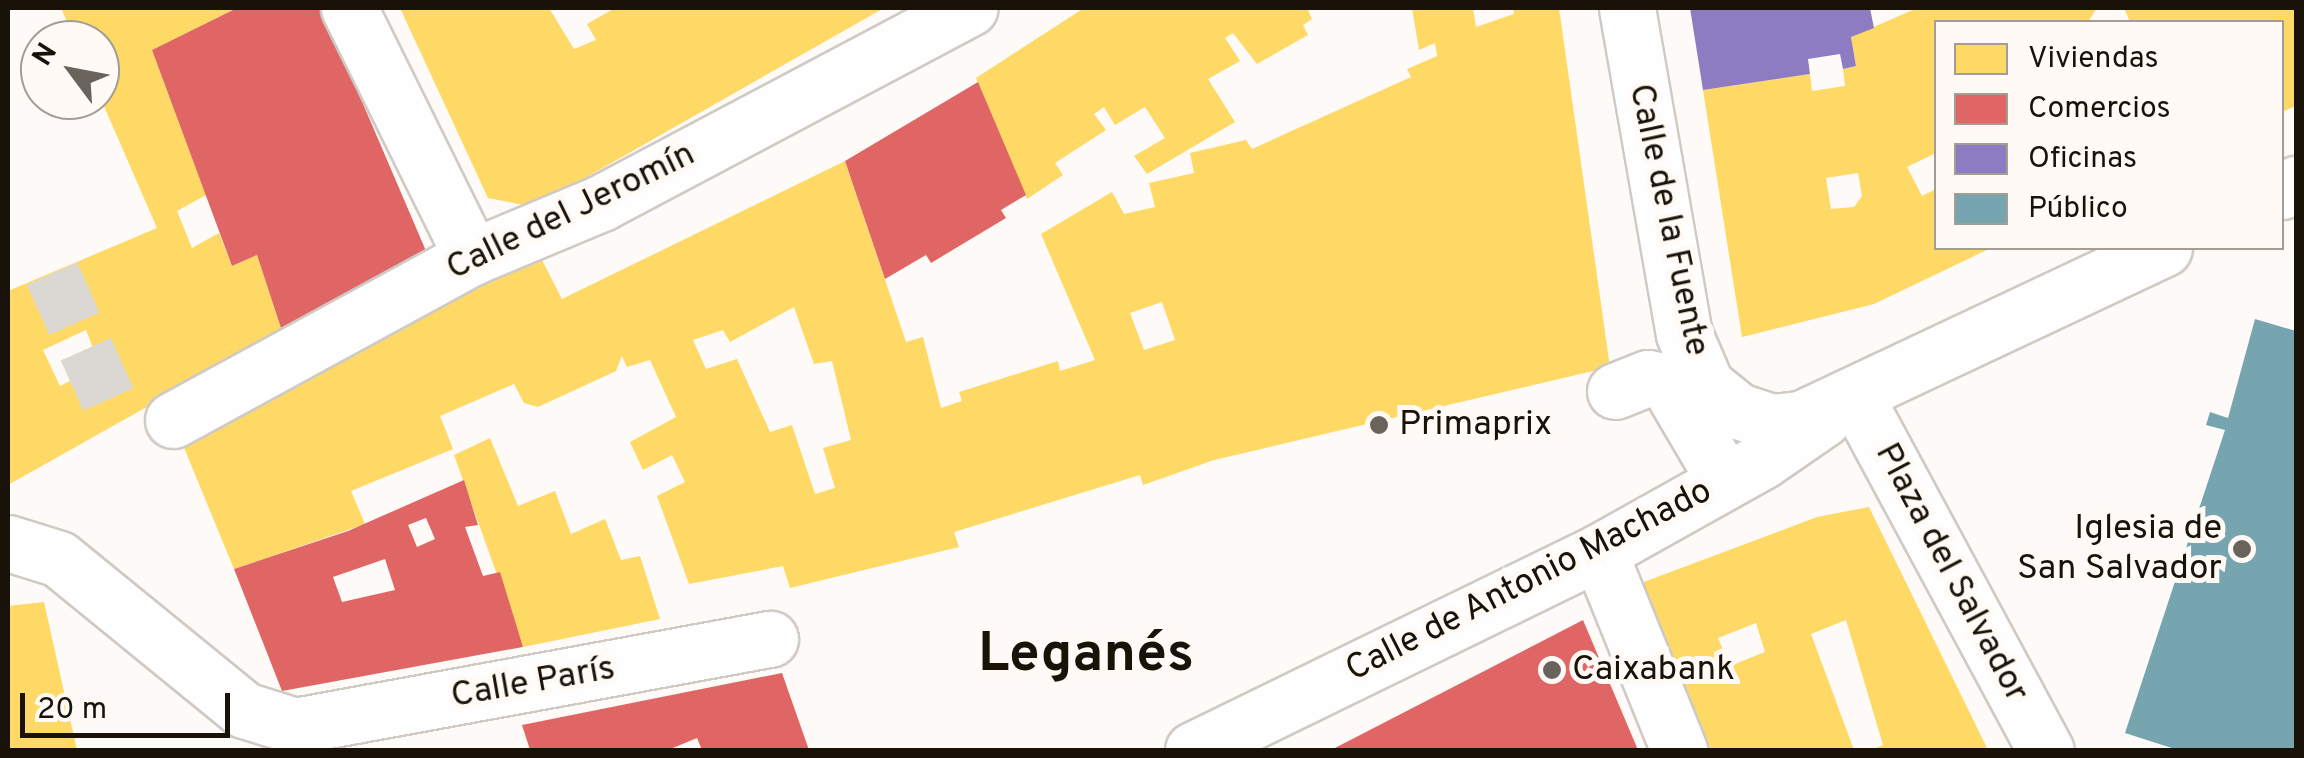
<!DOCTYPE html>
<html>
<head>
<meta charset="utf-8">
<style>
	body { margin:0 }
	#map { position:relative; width:2304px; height:758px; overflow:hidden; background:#fdfaf7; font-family:Overpass,sans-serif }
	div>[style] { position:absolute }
	.homes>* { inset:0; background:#ffd966 }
	.shops>* { inset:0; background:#e06666 }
	.offices>* { inset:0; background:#8e7cc3 }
	.public>* { inset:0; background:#76a5af }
	.street-tunnel>* { height:55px; margin-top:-27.5px; transform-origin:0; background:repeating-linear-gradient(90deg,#dbd7d3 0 55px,transparent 0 83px) }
	.roads { filter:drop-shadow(2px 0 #cfcac4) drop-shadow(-2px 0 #cfcac4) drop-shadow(0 2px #cfcac4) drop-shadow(0 -2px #cfcac4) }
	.street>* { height:55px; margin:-27.5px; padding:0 27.5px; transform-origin:27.5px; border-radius:27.5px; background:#fffefe }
	.dots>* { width:28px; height:28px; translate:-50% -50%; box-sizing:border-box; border:5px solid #fffaf5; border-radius:50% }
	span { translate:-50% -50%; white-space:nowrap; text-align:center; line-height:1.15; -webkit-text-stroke:10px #fffaf5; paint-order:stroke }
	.street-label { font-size:35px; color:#191208 }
	.poi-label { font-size:35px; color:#191208 }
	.left { translate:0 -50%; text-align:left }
	.right { translate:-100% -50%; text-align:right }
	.town-label { font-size:55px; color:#191208; font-weight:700 }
	.frame { position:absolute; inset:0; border:10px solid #191208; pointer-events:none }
	.legend { position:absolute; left:1934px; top:20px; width:350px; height:230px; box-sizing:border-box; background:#fffaf5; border:2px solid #a39d96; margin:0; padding:12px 18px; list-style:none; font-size:30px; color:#191208 }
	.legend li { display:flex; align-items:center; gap:20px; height:50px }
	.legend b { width:50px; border:2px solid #a39d96 }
	.north { position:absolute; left:20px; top:20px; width:100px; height:100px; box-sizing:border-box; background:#fffaf5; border:2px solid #a39d96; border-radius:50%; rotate:302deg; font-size:28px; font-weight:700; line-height:40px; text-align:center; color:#191208 }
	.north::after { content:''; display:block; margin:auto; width:35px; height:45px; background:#69635c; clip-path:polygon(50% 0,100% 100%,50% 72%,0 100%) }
	.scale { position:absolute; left:20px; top:693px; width:210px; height:45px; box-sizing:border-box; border:5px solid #191208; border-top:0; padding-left:12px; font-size:30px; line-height:35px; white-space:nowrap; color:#191208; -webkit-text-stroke:8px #fffaf5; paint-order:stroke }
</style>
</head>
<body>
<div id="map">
	<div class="homes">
		<div style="clip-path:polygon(evenodd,61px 8px,237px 8px,152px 50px,206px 195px,177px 211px,192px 248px,219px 233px,232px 266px,257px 255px,282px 331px,8px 485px,8px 291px,157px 228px,100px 97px,100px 40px,75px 40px,61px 8px,86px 330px,100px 366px,60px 386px,43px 350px,86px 330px)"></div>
		<div style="clip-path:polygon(400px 8px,549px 8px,574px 49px,596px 40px,587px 24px,615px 8px,884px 8px,534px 207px,488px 198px)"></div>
		<div style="clip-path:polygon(1084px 8px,1307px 8px,1312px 19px,1303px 25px,1308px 35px,1257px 64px,1233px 33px,1225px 38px,1240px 61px,1208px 79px,1235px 122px,1147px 174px,1134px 156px,1165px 138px,1145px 107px,1115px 125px,1104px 107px,1094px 114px,1106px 130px,1055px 163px,1063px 175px,1027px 199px,976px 78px)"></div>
		<div style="clip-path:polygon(evenodd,1412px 8px,1473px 8px,1476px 27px,1514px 14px,1513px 8px,1559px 8px,1610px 367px,1214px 460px,1143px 485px,1140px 475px,954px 532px,959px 547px,790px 588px,783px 566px,689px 584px,657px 496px,685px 482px,672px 455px,643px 470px,630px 442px,676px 417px,650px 360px,627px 367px,622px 356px,616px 371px,538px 407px,524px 403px,514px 384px,440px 416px,453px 449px,351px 491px,365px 524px,234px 569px,180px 438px,539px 254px,562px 299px,845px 161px,906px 342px,923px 337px,941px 408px,962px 401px,959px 392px,1058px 361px,1060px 371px,1095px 360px,1041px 234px,1112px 192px,1124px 214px,1155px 207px,1149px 183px,1194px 173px,1190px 153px,1246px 140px,1252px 149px,1411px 77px,1407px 69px,1437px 56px,1435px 43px,1419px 50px,1412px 8px,1162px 302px,1175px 340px,1144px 350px,1130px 313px,1162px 302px,1412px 8px,794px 307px,814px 364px,832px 361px,851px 440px,823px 448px,835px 488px,815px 494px,792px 425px,770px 432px,737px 359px,706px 369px,693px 340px,723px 330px,730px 342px,794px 307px)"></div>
		<div style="clip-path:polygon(evenodd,1917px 8px,2097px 8px,2088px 22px,1936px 22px,1936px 153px,1907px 167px,1922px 196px,1936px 189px,1936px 248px,1991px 248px,1874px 304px,1742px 337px,1703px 90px,1810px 74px,1812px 91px,1845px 86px,1843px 69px,1856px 66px,1851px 37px,1917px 8px,1858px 173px,1862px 196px,1854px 207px,1831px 209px,1826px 178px,1858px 173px)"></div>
		<div style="clip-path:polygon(2124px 8px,2296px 8px,2296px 106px,2282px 112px,2282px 22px,2130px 22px)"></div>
		<div style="clip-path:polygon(490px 438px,518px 506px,555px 491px,571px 534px,605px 519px,621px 560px,640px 556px,660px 619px,523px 647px,454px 455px)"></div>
		<div style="clip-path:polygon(evenodd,1869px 507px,1988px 750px,1872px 750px,1883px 745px,1846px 620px,1811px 634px,1854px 750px,1699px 750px,1633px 586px,1817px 517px,1869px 507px,1756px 623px,1765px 652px,1730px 666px,1718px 638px,1756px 623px)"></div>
		<div style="clip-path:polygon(44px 602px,77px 750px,8px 750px,8px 606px)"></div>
	</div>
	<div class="shops">
		<div style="clip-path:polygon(237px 8px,322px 8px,426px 251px,282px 331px,257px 255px,232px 266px,152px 50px)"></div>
		<div style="clip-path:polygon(978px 82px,1026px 195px,1001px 210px,1006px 218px,931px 263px,926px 255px,885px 279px,845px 161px)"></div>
		<div style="clip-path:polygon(evenodd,464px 480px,478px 525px,465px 527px,483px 576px,500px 572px,523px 647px,282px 691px,234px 569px,348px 531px,464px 480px,426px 518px,435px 539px,417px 547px,408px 525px,426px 518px,464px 480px,385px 559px,395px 590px,342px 602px,333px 577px,385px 559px)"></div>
		<div style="clip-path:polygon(1583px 620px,1638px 750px,1331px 750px)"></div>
		<div style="clip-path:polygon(782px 673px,809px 750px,702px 750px,697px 738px,668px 750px,530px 750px,522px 725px)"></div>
	</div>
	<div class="offices">
		<div style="clip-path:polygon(1690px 8px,1870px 8px,1874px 28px,1851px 37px,1856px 66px,1843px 69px,1840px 54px,1808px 59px,1810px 74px,1703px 90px)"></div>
	</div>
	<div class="public">
		<div style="clip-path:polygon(2255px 319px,2296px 331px,2296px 750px,2178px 750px,2125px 733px,2225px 430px,2206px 425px,2210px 412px,2228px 418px)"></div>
	</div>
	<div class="street-tunnel">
		<div style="left:52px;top:273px;width:159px;rotate:65.9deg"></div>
	</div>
	<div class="roads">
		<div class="street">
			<div style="left:349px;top:8px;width:278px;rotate:63.7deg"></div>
			<div style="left:1627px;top:8px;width:331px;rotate:80.1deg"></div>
			<div style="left:1684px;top:334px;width:56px;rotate:66.7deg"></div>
			<div style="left:1706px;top:385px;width:41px;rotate:39.1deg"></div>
			<div style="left:1738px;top:411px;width:36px;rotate:18deg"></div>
			<div style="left:1772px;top:422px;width:29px;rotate:-6deg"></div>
			<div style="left:1801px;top:419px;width:401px;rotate:-25.2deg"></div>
			<div style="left:2282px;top:191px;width:16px;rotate:-27deg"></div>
			<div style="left:1615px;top:391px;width:35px;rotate:-22deg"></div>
			<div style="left:1648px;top:378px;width:19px;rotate:12deg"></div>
			<div style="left:1667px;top:382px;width:115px;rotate:59.6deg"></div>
			<div style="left:1855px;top:396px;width:402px;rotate:61.7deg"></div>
			<div style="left:173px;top:420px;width:341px;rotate:-28.6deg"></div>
			<div style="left:472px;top:257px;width:140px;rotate:-22.7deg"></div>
			<div style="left:601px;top:203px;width:417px;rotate:-27.9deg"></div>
			<div style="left:8px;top:543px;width:53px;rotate:17.4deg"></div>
			<div style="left:59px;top:559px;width:239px;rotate:39.2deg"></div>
			<div style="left:244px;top:710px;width:53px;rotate:17.4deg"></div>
			<div style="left:295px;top:726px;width:483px;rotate:-10.4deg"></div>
			<div style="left:1599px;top:552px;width:214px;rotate:68deg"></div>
			<div style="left:1193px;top:750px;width:452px;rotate:-26deg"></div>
			<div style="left:1599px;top:552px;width:187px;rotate:-29.2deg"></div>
			<div style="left:1762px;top:461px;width:75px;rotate:-34.7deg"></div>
		</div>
	</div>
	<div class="dots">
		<div style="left:1379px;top:425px;background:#69635c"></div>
		<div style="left:2242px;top:549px;background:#69635c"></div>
		<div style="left:1552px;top:670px;background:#69635c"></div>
	</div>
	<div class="street-label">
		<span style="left:571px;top:212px;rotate:-26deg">Calle del Jeromín</span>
		<span style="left:1668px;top:220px;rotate:78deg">Calle de la Fuente</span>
		<span style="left:1951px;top:573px;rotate:62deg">Plaza del Salvador</span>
		<span style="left:1529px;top:581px;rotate:-27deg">Calle de Antonio Machado</span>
		<span style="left:533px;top:683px;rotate:-10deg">Calle París</span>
	</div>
	<div class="poi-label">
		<span class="left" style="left:1399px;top:425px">Primaprix</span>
		<span class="right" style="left:2222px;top:549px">Iglesia de<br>San Salvador</span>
		<span class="left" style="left:1572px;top:670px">Caixabank</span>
	</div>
	<div class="town-label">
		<span style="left:1086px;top:657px">Leganés</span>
	</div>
	<div class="frame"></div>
	<ul class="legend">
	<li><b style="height:28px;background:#ffd966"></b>Viviendas</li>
	<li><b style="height:28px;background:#e06666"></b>Comercios</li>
	<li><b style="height:28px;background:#8e7cc3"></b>Oficinas</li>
	<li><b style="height:28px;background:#76a5af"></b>Público</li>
	</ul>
	<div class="north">N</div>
	<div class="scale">20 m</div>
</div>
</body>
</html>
